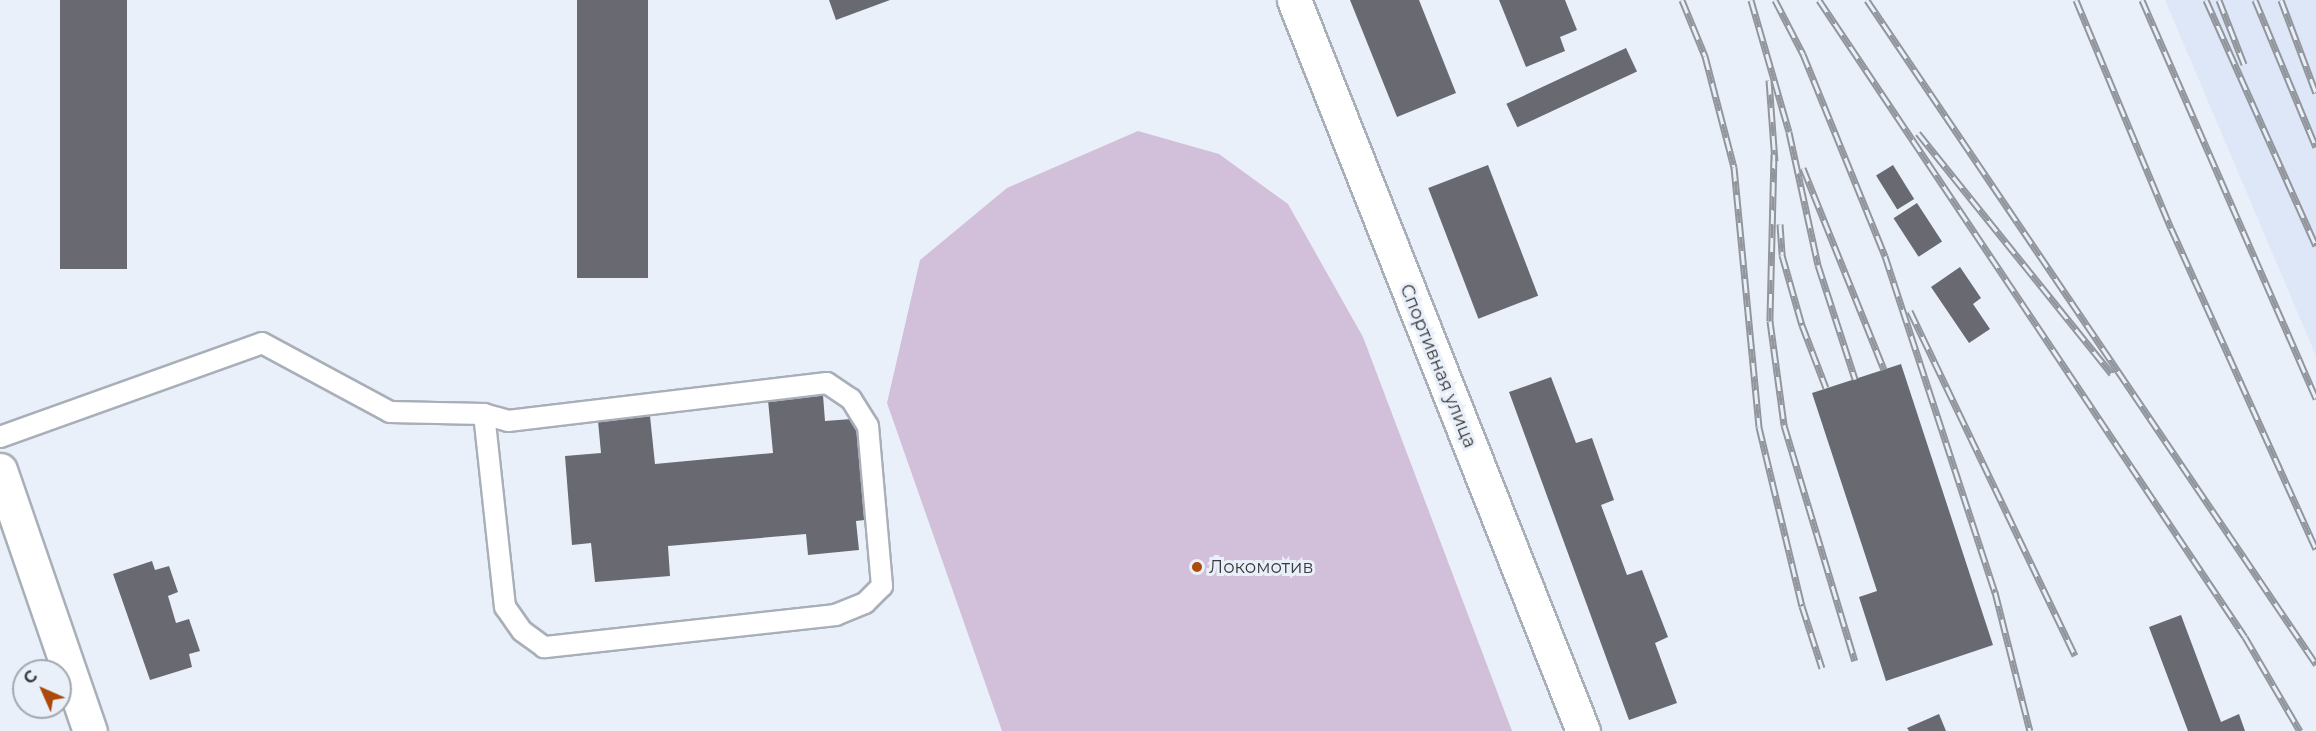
<!DOCTYPE html>
<html>
<head>
<meta charset="utf-8">
<style>
	body { margin:0 }
	#map { position:relative; width:2316px; height:731px; overflow:hidden; background:#eaf0f9; font-family:Montserrat,sans-serif }
	div>[style] { position:absolute }
	.built>* { inset:0; background:#dde7f7 }
	.green>* { inset:0; background:#d2bfd9 }
	.building>* { inset:0; background:#696972; transform-origin:0 0 }
	.roads { filter:drop-shadow(2px 0 #a9afb8) drop-shadow(-2px 0 #a9afb8) drop-shadow(0 2px #a9afb8) drop-shadow(0 -2px #a9afb8) }
	.lane>* { height:20px; margin:-10px; padding:0 10px; transform-origin:10px; border-radius:10px; background:#fff }
	.street>* { height:33px; margin:-16.5px; padding:0 16.5px; transform-origin:16.5px; border-radius:16.5px; background:#fff }
	.rail>* { height:7px; margin-top:-3.5px; transform-origin:0; background:repeating-linear-gradient(90deg,#eaf0f9 0 14px,#92969c 0 28px); box-sizing:border-box; border-block:2px solid #92969c }
	.dots>* { width:16px; height:16px; translate:-50% -50%; box-sizing:border-box; border:3px solid #eaf0f9; border-radius:50% }
	span { translate:-50% -50%; white-space:nowrap; text-align:center; line-height:1.15; -webkit-text-stroke:6px #eaf0f9; paint-order:stroke }
	.street-label { font-size:18px; color:#393c3f }
	.poi-label { font-size:18px; color:#393c3f }
	.left { translate:0 -50%; text-align:left }
	.north { position:absolute; left:12px; top:659px; width:60px; height:60px; box-sizing:border-box; background:#eaf0f9; border:2px solid #a3a8af; border-radius:50%; rotate:315deg; font-size:16px; font-weight:700; line-height:24px; text-align:center; color:#393c3f }
	.north::after { content:''; display:block; margin:auto; width:21px; height:27px; background:#ab4a0a; clip-path:polygon(50% 0,100% 100%,50% 72%,0 100%) }
</style>
</head>
<body>
<div id="map">
	<div class="built">
		<div style="clip-path:polygon(2165px 0,2316px 0,2316px 356px)"></div>
	</div>
	<div class="green">
		<div style="clip-path:polygon(1138px 131px,1219px 154px,1288px 204px,1363px 337px,1512px 731px,1002px 731px,887px 403px,920px 260px,1007px 188px)"></div>
	</div>
	<div class="building">
		<div style="left:60px;top:0;width:67px;height:269px"></div>
		<div style="left:577px;top:0;width:71px;height:278px"></div>
		<div style="clip-path:polygon(829px 0,890px 0,836px 20px)"></div>
		<div style="clip-path:polygon(1350px 0,1419px 0,1456px 93px,1397px 117px)"></div>
		<div style="clip-path:polygon(1499px 0,1565px 0,1577px 30px,1560px 37px,1565px 51px,1526px 67px)"></div>
		<div style="left:1626px;top:48px;width:26px;height:132px;rotate:65deg"></div>
		<div style="left:1488px;top:165px;width:140px;height:64px;rotate:69deg"></div>
		<div style="left:1893px;top:165px;width:40px;height:20px;rotate:58deg"></div>
		<div style="left:1917px;top:203px;width:46px;height:28px;rotate:57deg"></div>
		<div style="clip-path:polygon(1960px 267px,1981px 298px,1973px 304px,1990px 329px,1969px 343px,1931px 287px)"></div>
		<div style="clip-path:polygon(1901px 364px,1993px 645px,1886px 681px,1859px 597px,1877px 591px,1812px 393px)"></div>
		<div style="clip-path:polygon(1551px 377px,1576px 443px,1592px 438px,1614px 500px,1601px 505px,1627px 575px,1642px 570px,1668px 637px,1655px 643px,1677px 703px,1629px 720px,1509px 392px)"></div>
		<div style="clip-path:polygon(823px 395px,825px 421px,865px 418px,874px 519px,856px 521px,859px 550px,808px 555px,806px 534px,668px 546px,670px 576px,595px 582px,591px 543px,572px 545px,565px 456px,601px 453px,598px 421px,650px 416px,655px 464px,773px 453px,768px 400px)"></div>
		<div style="clip-path:polygon(152px 561px,155px 570px,169px 566px,178px 592px,168px 596px,176px 623px,189px 619px,200px 651px,189px 654px,192px 667px,150px 680px,113px 574px)"></div>
		<div style="clip-path:polygon(2181px 615px,2221px 722px,2239px 714px,2245px 731px,2188px 731px,2149px 627px)"></div>
		<div style="clip-path:polygon(1939px 714px,1946px 731px,1909px 731px,1907px 728px)"></div>
	</div>
	<div class="roads">
		<div class="lane">
			<div style="left:0;top:437px;width:278px;rotate:-19.7deg"></div>
			<div style="left:262px;top:343px;width:145px;rotate:28.3deg"></div>
			<div style="left:390px;top:412px;width:94px;rotate:1.2deg"></div>
			<div style="left:484px;top:414px;width:25px;rotate:16deg"></div>
			<div style="left:508px;top:421px;width:321px;rotate:-6.8deg"></div>
			<div style="left:827px;top:383px;width:29px;rotate:34deg"></div>
			<div style="left:851px;top:399px;width:32px;rotate:58deg"></div>
			<div style="left:868px;top:426px;width:161px;rotate:85deg"></div>
			<div style="left:882px;top:586px;width:24px;rotate:135deg"></div>
			<div style="left:865px;top:603px;width:31px;rotate:158deg"></div>
			<div style="left:836px;top:615px;width:294px;rotate:173.7deg"></div>
			<div style="left:544px;top:647px;width:27px;rotate:-144deg"></div>
			<div style="left:522px;top:631px;width:29px;rotate:-125deg"></div>
			<div style="left:505px;top:607px;width:194px;rotate:-96.2deg"></div>
		</div>
		<div class="street">
			<div style="left:1294px;top:0;width:786px;rotate:68.43deg"></div>
			<div style="left:0;top:470px;width:276px;rotate:71deg"></div>
		</div>
	</div>
	<div class="rail">
		<div style="left:1682px;top:0;width:61px;rotate:67.7deg"></div>
		<div style="left:1705px;top:56px;width:115px;rotate:75.4deg"></div>
		<div style="left:1734px;top:167px;width:261px;rotate:84.5deg"></div>
		<div style="left:1759px;top:427px;width:184px;rotate:76.5deg"></div>
		<div style="left:1802px;top:606px;width:65px;rotate:72.1deg"></div>
		<div style="left:1751px;top:0;width:137px;rotate:73.9deg"></div>
		<div style="left:1789px;top:132px;width:136px;rotate:77.7deg"></div>
		<div style="left:1818px;top:265px;width:120px;rotate:72deg"></div>
		<div style="left:1775px;top:0;width:61px;rotate:62.6deg"></div>
		<div style="left:1803px;top:54px;width:218px;rotate:67.9deg"></div>
		<div style="left:1885px;top:256px;width:354px;rotate:71.9deg"></div>
		<div style="left:1995px;top:592px;width:143px;rotate:75.9deg"></div>
		<div style="left:1819px;top:0;width:766px;rotate:56.23deg"></div>
		<div style="left:2245px;top:637px;width:109px;rotate:59.7deg"></div>
		<div style="left:1867px;top:0;width:802px;rotate:55.93deg"></div>
		<div style="left:2076px;top:0;width:247px;rotate:67.4deg"></div>
		<div style="left:2171px;top:228px;width:352px;rotate:65.7deg"></div>
		<div style="left:2142px;top:0;width:435px;rotate:66.4deg"></div>
		<div style="left:2206px;top:0;width:269px;rotate:65.9deg"></div>
		<div style="left:2219px;top:0;width:69px;rotate:68.7deg"></div>
		<div style="left:2255px;top:0;width:159px;rotate:67.5deg"></div>
		<div style="left:2281px;top:0;width:99px;rotate:69.4deg"></div>
		<div style="left:1769px;top:80px;width:81px;rotate:85.8deg"></div>
		<div style="left:1918px;top:133px;width:309px;rotate:51.2deg"></div>
		<div style="left:1774px;top:154px;width:167px;rotate:91.4deg"></div>
		<div style="left:1770px;top:321px;width:105px;rotate:82.3deg"></div>
		<div style="left:1784px;top:425px;width:246px;rotate:73.3deg"></div>
		<div style="left:1803px;top:168px;width:217px;rotate:68.1deg"></div>
		<div style="left:1780px;top:224px;width:31px;rotate:86deg"></div>
		<div style="left:1782px;top:255px;width:73px;rotate:74.1deg"></div>
		<div style="left:1802px;top:325px;width:67px;rotate:69.1deg"></div>
		<div style="left:1910px;top:311px;width:382px;rotate:64.4deg"></div>
	</div>
	<div class="dots">
		<div style="left:1197px;top:567px;background:#ab4a0a"></div>
	</div>
	<div class="street-label">
		<span style="left:1438px;top:366px;rotate:68deg">Спортивная улица</span>
	</div>
	<div class="poi-label">
		<span class="left" style="left:1209px;top:567px">Локомотив</span>
	</div>
	<div class="north">С</div>
</div>
</body>
</html>
